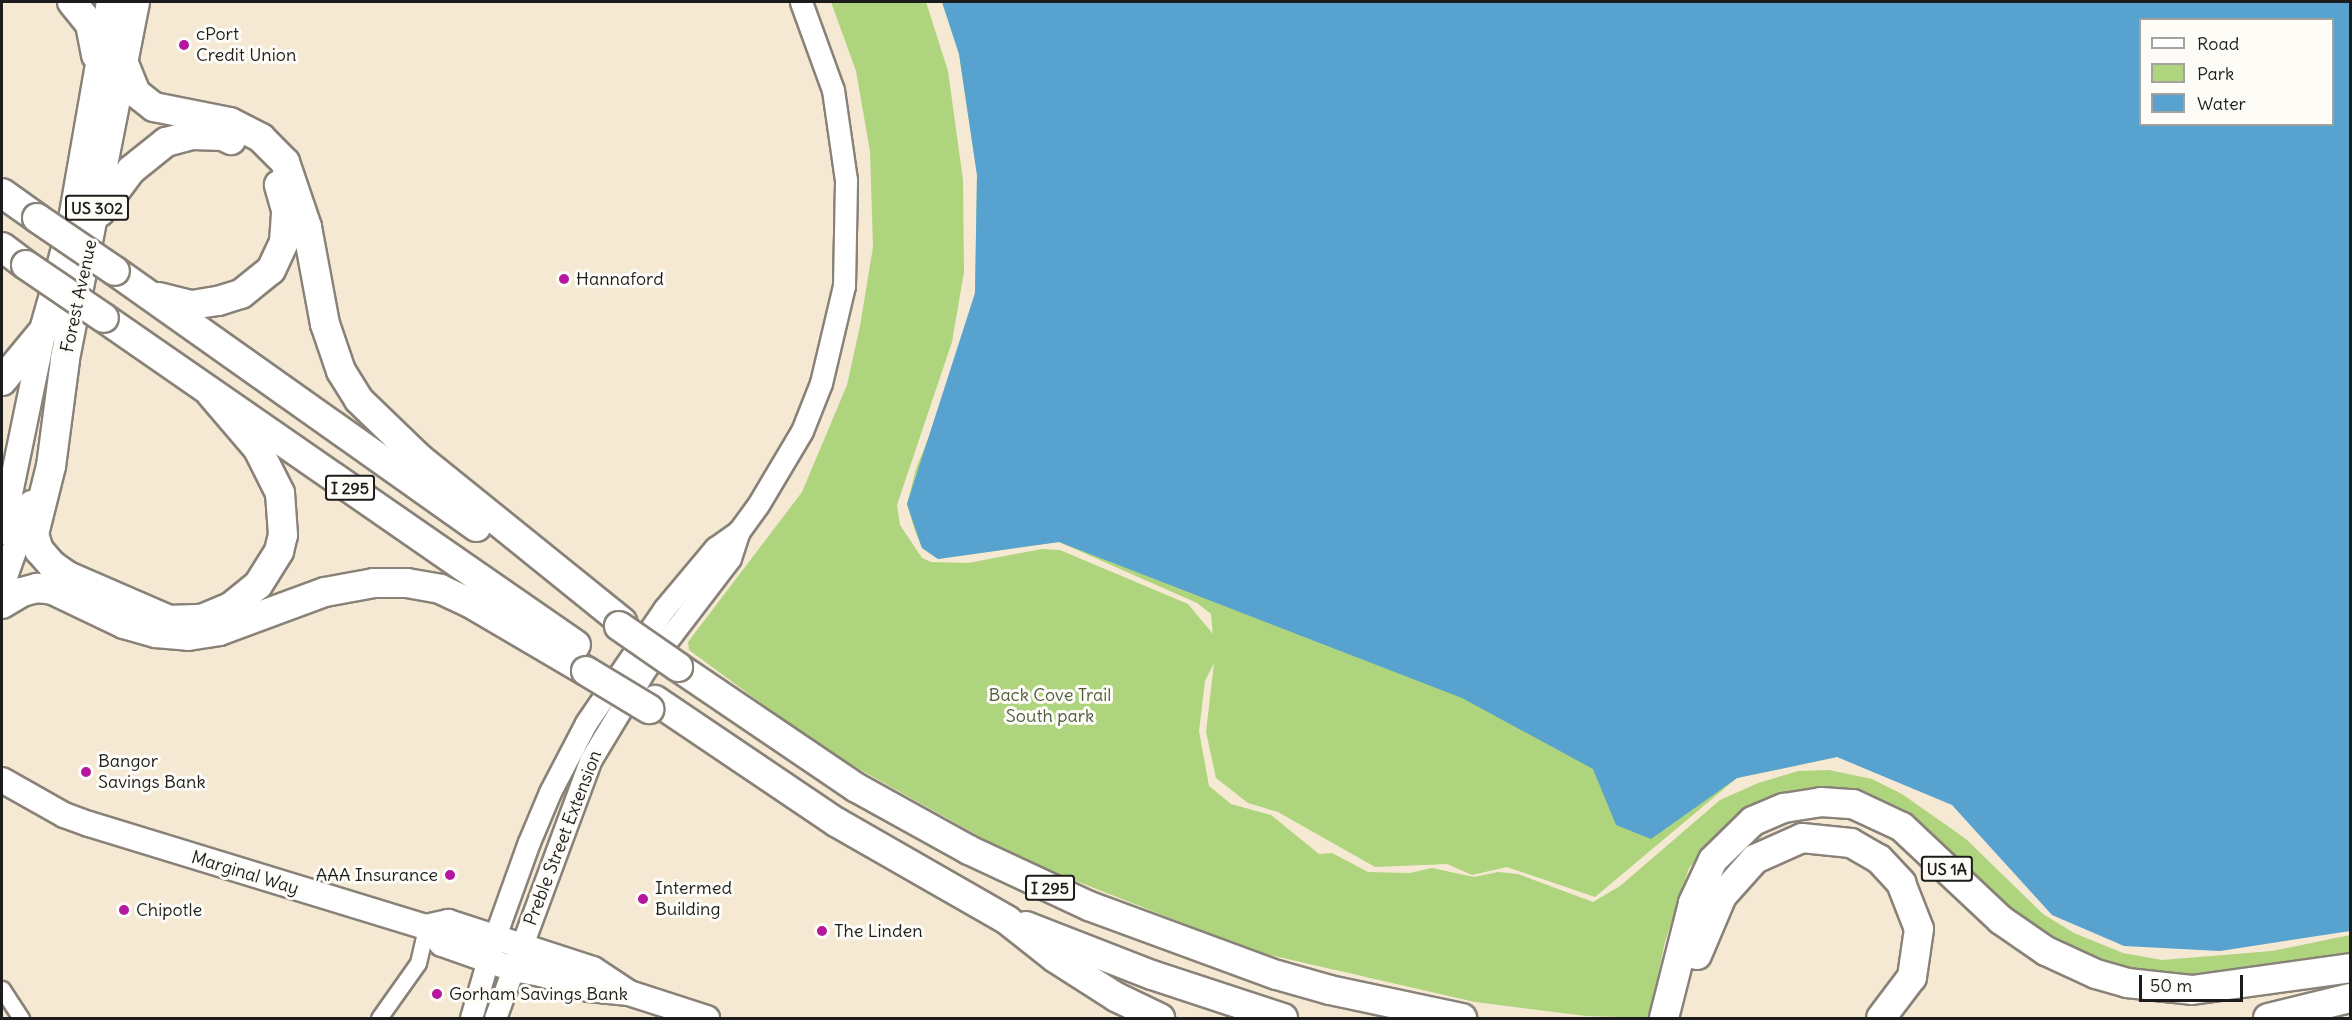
<!DOCTYPE html>
<html>
<head>
<meta charset="utf-8">
<style>
	body { margin:0 }
	#map { position:relative; width:2352px; height:1020px; overflow:hidden; background:#f6e9d4; font-family:Delius,sans-serif }
	div>[style] { position:absolute }
	.green>* { inset:0; background:#aed47d }
	.water>* { inset:0; background:#57a2cf }
	.roads { filter:drop-shadow(2px 0 #898278) drop-shadow(-2px 0 #898278) drop-shadow(0 2px #898278) drop-shadow(0 -2px #898278) }
	.street>* { height:15px; margin:-7.5px; padding:0 7.5px; transform-origin:7.5px; border-radius:7.5px; background:#fff }
	.secondary>* { height:21px; margin:-10.5px; padding:0 10.5px; transform-origin:10.5px; border-radius:10.5px; background:#fff }
	.primary>* { height:24px; margin:-12px; padding:0 12px; transform-origin:12px; border-radius:12px; background:#fff }
	.highway>* { height:28px; margin:-14px; padding:0 14px; transform-origin:14px; border-radius:14px; background:#fff }
	.bridges { filter:drop-shadow(2px 0 #898278) drop-shadow(-2px 0 #898278) drop-shadow(0 2px #898278) drop-shadow(0 -2px #898278) }
	.highway-bridge>* { height:28px; margin:-14px; padding:0 14px; transform-origin:14px; border-radius:14px; background:#fff }
	.dots>* { width:16px; height:16px; translate:-50% -50%; box-sizing:border-box; border:3px solid #fdfcf7; border-radius:50% }
	span { translate:-50% -50%; white-space:nowrap; text-align:center; line-height:1.15; -webkit-text-stroke:6px #fdfcf7; paint-order:stroke }
	.shield-label span { padding:2px 4px; background:#fdfcf7; border:2px solid; border-radius:4px; -webkit-text-stroke-width:0 }
	.shield-label { font-size:16px; color:#1c1c1c; font-weight:700 }
	.poi-label { font-size:18px; color:#1c1c1c }
	.left { translate:0 -50%; text-align:left }
	.right { translate:-100% -50%; text-align:right }
	.street-label { font-size:18px; color:#1c1c1c }
	.park-label { font-size:18px; color:#4f5c3e }
	.frame { position:absolute; inset:0; border:3px solid #1c1c1c; pointer-events:none }
	.legend { position:absolute; left:2139px; top:18px; width:195px; height:108px; box-sizing:border-box; background:#fdfcf7; border:2px solid #a3a29f; margin:0; padding:8px 10px; list-style:none; font-size:18px; color:#1c1c1c }
	.legend li { display:flex; align-items:center; gap:12px; height:30px }
	.legend b { width:30px; border:2px solid #a3a29f }
	.scale { position:absolute; left:2139px; top:975px; width:104px; height:27px; box-sizing:border-box; border:3px solid #1c1c1c; border-top:0; padding-left:8px; font-size:18px; line-height:21px; white-space:nowrap; color:#1c1c1c; -webkit-text-stroke:4px #fdfcf7; paint-order:stroke }
</style>
</head>
<body>
<div id="map">
	<div class="green">
		<div style="clip-path:polygon(831px 2px,926px 2px,948px 71px,963px 180px,964px 272px,952px 342px,897px 505px,900px 525px,922px 558px,931px 562px,968px 563px,1042px 549px,1060px 550px,1188px 604px,1213px 634px,1215px 659px,1211px 614px,1197px 603px,1059px 542px,938px 559px,922px 548px,914px 528px,907px 504px,916px 469px,944px 399px,975px 293px,977px 175px,959px 54px,942px 2px,1837px 757px,1737px 778px,1595px 897px,1507px 867px,1472px 875px,1447px 864px,1375px 867px,1278px 812px,1248px 803px,1216px 778px,1206px 732px,1214px 663px,1205px 681px,1199px 731px,1209px 786px,1231px 804px,1271px 815px,1319px 854px,1332px 853px,1368px 872px,1410px 873px,1432px 868px,1474px 877px,1498px 872px,1518px 874px,1593px 902px,1620px 886px,1720px 800px,1758px 783px,1798px 771px,1829px 770px,1872px 779px,1902px 794px,1966px 839px,2043px 914px,2074px 933px,2123px 953px,2162px 960px,2272px 951px,2350px 935px,2350px 956px,2201px 980px,2110px 968px,2030px 928px,1972px 877px,1803px 791px,1741px 811px,1689px 868px,1665px 942px,1649px 1018px,1586px 1016px,1475px 1002px,1266px 954px,1213px 935px,1018px 858px,825px 750px,689px 650px,688px 642px,802px 492px,847px 385px,860px 326px,873px 247px,870px 151px,856px 71px)"></div>
	</div>
	<div class="water">
		<div style="clip-path:polygon(evenodd,942px 2px,2350px 2px,2350px 931px,2220px 951px,2124px 946px,2052px 915px,1952px 805px,1837px 757px,1737px 778px,1651px 839px,1616px 825px,1593px 769px,1462px 698px,1059px 542px,938px 559px,922px 548px,907px 504px,975px 293px,977px 175px,959px 54px,942px 2px,2140px 20px,2332px 20px,2332px 124px,2140px 124px,2140px 20px)"></div>
	</div>
	<div class="roads">
		<div class="street">
			<div style="left:2px;top:989px;width:35px;rotate:57deg"></div>
			<div style="left:379px;top:1018px;width:67px;rotate:-54.7deg"></div>
			<div style="left:418px;top:963px;width:37px;rotate:-77deg"></div>
		</div>
		<div class="secondary">
			<div style="left:471px;top:1018px;width:82px;rotate:-73.8deg"></div>
			<div style="left:494px;top:939px;width:103px;rotate:-70.2deg"></div>
			<div style="left:529px;top:842px;width:54px;rotate:-67.2deg"></div>
			<div style="left:550px;top:792px;width:78px;rotate:-62.4deg"></div>
			<div style="left:586px;top:723px;width:138px;rotate:-55.6deg"></div>
			<div style="left:664px;top:609px;width:80px;rotate:-50.1deg"></div>
			<div style="left:715px;top:548px;width:29px;rotate:-35deg"></div>
			<div style="left:739px;top:531px;width:32px;rotate:-54deg"></div>
			<div style="left:758px;top:505px;width:86px;rotate:-59.3deg"></div>
			<div style="left:802px;top:431px;width:52px;rotate:-68.4deg"></div>
			<div style="left:821px;top:383px;width:100px;rotate:-76.7deg"></div>
			<div style="left:844px;top:286px;width:106px;rotate:-88.9deg"></div>
			<div style="left:846px;top:180px;width:91px;rotate:-98.2deg"></div>
			<div style="left:833px;top:90px;width:94px;rotate:-110deg"></div>
			<div style="left:495px;top:1018px;width:276px;rotate:-69.7deg"></div>
			<div style="left:591px;top:759px;width:106px;rotate:-58.9deg"></div>
			<div style="left:646px;top:668px;width:138px;rotate:-52.6deg"></div>
			<div style="left:730px;top:558px;width:28px;rotate:-72deg"></div>
		</div>
		<div class="primary">
			<div style="left:2px;top:532px;width:206px;rotate:-78.3deg"></div>
			<div style="left:2px;top:585px;width:87px;rotate:-70.5deg"></div>
			<div style="left:2px;top:780px;width:71px;rotate:29.4deg"></div>
			<div style="left:64px;top:815px;width:27px;rotate:20deg"></div>
			<div style="left:89px;top:824px;width:352px;rotate:17deg"></div>
			<div style="left:426px;top:927px;width:23px;rotate:-13deg"></div>
			<div style="left:448px;top:922px;width:152px;rotate:18deg"></div>
			<div style="left:593px;top:969px;width:43px;rotate:33.7deg"></div>
			<div style="left:426px;top:927px;width:23px;rotate:47deg"></div>
			<div style="left:442px;top:944px;width:75px;rotate:19.4deg"></div>
			<div style="left:513px;top:969px;width:28px;rotate:10deg"></div>
			<div style="left:541px;top:974px;width:50px;rotate:17.4deg"></div>
			<div style="left:589px;top:989px;width:40px;rotate:5.7deg"></div>
			<div style="left:629px;top:993px;width:82px;rotate:17.8deg"></div>
		</div>
		<div class="highway">
			<div style="left:72px;top:2px;width:28px;rotate:51deg"></div>
			<div style="left:90px;top:24px;width:32px;rotate:79deg"></div>
			<div style="left:135px;top:2px;width:365px;rotate:101.1deg"></div>
			<div style="left:65px;top:360px;width:107px;rotate:97.5deg"></div>
			<div style="left:51px;top:466px;width:70px;rotate:104deg"></div>
			<div style="left:34px;top:534px;width:17px;rotate:73deg"></div>
			<div style="left:39px;top:550px;width:20px;rotate:49deg"></div>
			<div style="left:52px;top:565px;width:19px;rotate:35deg"></div>
			<div style="left:68px;top:576px;width:110px;rotate:23.5deg"></div>
			<div style="left:169px;top:620px;width:33px;rotate:-2deg"></div>
			<div style="left:202px;top:619px;width:33px;rotate:-23deg"></div>
			<div style="left:232px;top:606px;width:33px;rotate:-39deg"></div>
			<div style="left:258px;top:585px;width:40px;rotate:-58deg"></div>
			<div style="left:279px;top:551px;width:16px;rotate:-76deg"></div>
			<div style="left:283px;top:535px;width:42px;rotate:-94.1deg"></div>
			<div style="left:280px;top:493px;width:49px;rotate:-116.6deg"></div>
			<div style="left:258px;top:449px;width:72px;rotate:-130.5deg"></div>
			<div style="left:123px;top:61px;width:35px;rotate:68deg"></div>
			<div style="left:136px;top:93px;width:23px;rotate:38deg"></div>
			<div style="left:154px;top:107px;width:77px;rotate:11.2deg"></div>
			<div style="left:230px;top:122px;width:35px;rotate:27deg"></div>
			<div style="left:261px;top:138px;width:34px;rotate:45deg"></div>
			<div style="left:285px;top:162px;width:69px;rotate:71.3deg"></div>
			<div style="left:307px;top:227px;width:99px;rotate:79.5deg"></div>
			<div style="left:325px;top:324px;width:50px;rotate:71.2deg"></div>
			<div style="left:341px;top:371px;width:34px;rotate:58deg"></div>
			<div style="left:359px;top:400px;width:83px;rotate:44deg"></div>
			<div style="left:419px;top:458px;width:261px;rotate:38.9deg"></div>
			<div style="left:2px;top:193px;width:43px;rotate:35.5deg"></div>
			<div style="left:100px;top:212px;width:52px;rotate:-53.6deg"></div>
			<div style="left:131px;top:170px;width:45px;rotate:-38.7deg"></div>
			<div style="left:166px;top:142px;width:28px;rotate:-15deg"></div>
			<div style="left:193px;top:135px;width:30px;rotate:2deg"></div>
			<div style="left:223px;top:136px;width:9px;rotate:27deg"></div>
			<div style="left:2px;top:247px;width:30px;rotate:37deg"></div>
			<div style="left:115px;top:271px;width:443px;rotate:35.3deg"></div>
			<div style="left:159px;top:297px;width:34px;rotate:14deg"></div>
			<div style="left:192px;top:305px;width:26px;rotate:-9deg"></div>
			<div style="left:218px;top:301px;width:24px;rotate:-17deg"></div>
			<div style="left:241px;top:294px;width:38px;rotate:-39deg"></div>
			<div style="left:271px;top:270px;width:31px;rotate:-65deg"></div>
			<div style="left:284px;top:242px;width:32px;rotate:-86deg"></div>
			<div style="left:286px;top:210px;width:26px;rotate:-106deg"></div>
			<div style="left:104px;top:318px;width:574px;rotate:34.71deg"></div>
			<div style="left:2px;top:381px;width:66px;rotate:-50.5deg"></div>
			<div style="left:44px;top:330px;width:25px;rotate:-74deg"></div>
			<div style="left:51px;top:306px;width:84px;rotate:-75.5deg"></div>
			<div style="left:72px;top:225px;width:226px;rotate:-80.1deg"></div>
			<div style="left:2px;top:604px;width:23px;rotate:-31deg"></div>
			<div style="left:22px;top:592px;width:16px;rotate:-15deg"></div>
			<div style="left:37px;top:588px;width:16px;rotate:7deg"></div>
			<div style="left:53px;top:590px;width:79px;rotate:25.6deg"></div>
			<div style="left:124px;top:624px;width:33px;rotate:16deg"></div>
			<div style="left:156px;top:633px;width:32px;rotate:5deg"></div>
			<div style="left:188px;top:636px;width:31px;rotate:-9deg"></div>
			<div style="left:219px;top:631px;width:113px;rotate:-20.2deg"></div>
			<div style="left:325px;top:592px;width:50px;rotate:-10.4deg"></div>
			<div style="left:374px;top:583px;width:33px"></div>
			<div style="left:407px;top:583px;width:34px;rotate:10deg"></div>
			<div style="left:440px;top:589px;width:33px;rotate:25deg"></div>
			<div style="left:470px;top:603px;width:134px;rotate:30.4deg"></div>
			<div style="left:678px;top:667px;width:216px;rotate:34.1deg"></div>
			<div style="left:857px;top:788px;width:128px;rotate:29deg"></div>
			<div style="left:969px;top:850px;width:132px;rotate:25deg"></div>
			<div style="left:1089px;top:906px;width:200px;rotate:20.2deg"></div>
			<div style="left:1277px;top:975px;width:55px;rotate:15.8deg"></div>
			<div style="left:1330px;top:990px;width:135px;rotate:12deg"></div>
			<div style="left:655px;top:700px;width:218px;rotate:34deg"></div>
			<div style="left:836px;top:822px;width:197px;rotate:29.8deg"></div>
			<div style="left:1007px;top:920px;width:61px;rotate:38.4deg"></div>
			<div style="left:1055px;top:958px;width:72px;rotate:32.6deg"></div>
			<div style="left:1116px;top:997px;width:49px;rotate:25.5deg"></div>
			<div style="left:1026px;top:926px;width:135px;rotate:21.3deg"></div>
			<div style="left:1152px;top:975px;width:138px;rotate:18.2deg"></div>
			<div style="left:1697px;top:955px;width:64px;rotate:-67deg"></div>
			<div style="left:1722px;top:896px;width:50px;rotate:-48.3deg"></div>
			<div style="left:1755px;top:859px;width:51px;rotate:-24.1deg"></div>
			<div style="left:1802px;top:838px;width:49px;rotate:5.8deg"></div>
			<div style="left:1851px;top:843px;width:32px;rotate:30deg"></div>
			<div style="left:1879px;top:859px;width:33px;rotate:47deg"></div>
			<div style="left:1901px;top:883px;width:49px;rotate:68.6deg"></div>
			<div style="left:1919px;top:929px;width:49px;rotate:98.3deg"></div>
			<div style="left:1912px;top:977px;width:51px;rotate:127.1deg"></div>
			<div style="left:1664px;top:1018px;width:119px;rotate:-75.8deg"></div>
			<div style="left:1693px;top:903px;width:47px;rotate:-65.1deg"></div>
			<div style="left:1713px;top:860px;width:56px;rotate:-44.3deg"></div>
			<div style="left:1753px;top:821px;width:34px;rotate:-23deg"></div>
			<div style="left:1784px;top:808px;width:37px;rotate:-9deg"></div>
			<div style="left:1821px;top:802px;width:32px;rotate:4deg"></div>
			<div style="left:1853px;top:804px;width:54px;rotate:25.1deg"></div>
			<div style="left:1902px;top:827px;width:136px;rotate:43.2deg"></div>
			<div style="left:2001px;top:920px;width:55px;rotate:34.6deg"></div>
			<div style="left:2046px;top:951px;width:55px;rotate:24.7deg"></div>
			<div style="left:2096px;top:974px;width:32px;rotate:16deg"></div>
			<div style="left:2127px;top:983px;width:65px;rotate:6.1deg"></div>
			<div style="left:2192px;top:990px;width:160px;rotate:-7.9deg"></div>
			<div style="left:2268px;top:1018px;width:84px;rotate:-13.7deg"></div>
		</div>
	</div>
	<div class="bridges">
		<div class="highway-bridge">
			<div style="left:37px;top:218px;width:94px;rotate:34.2deg"></div>
			<div style="left:26px;top:265px;width:94px;rotate:34.2deg"></div>
			<div style="left:619px;top:626px;width:72px;rotate:34.8deg"></div>
			<div style="left:586px;top:671px;width:74px;rotate:31.1deg"></div>
		</div>
	</div>
	<div class="dots">
		<div style="left:184px;top:45px;background:#b5179e"></div>
		<div style="left:564px;top:279px;background:#b5179e"></div>
		<div style="left:86px;top:772px;background:#b5179e"></div>
		<div style="left:450px;top:875px;background:#b5179e"></div>
		<div style="left:643px;top:899px;background:#b5179e"></div>
		<div style="left:124px;top:910px;background:#b5179e"></div>
		<div style="left:822px;top:931px;background:#b5179e"></div>
		<div style="left:437px;top:994px;background:#b5179e"></div>
	</div>
	<div class="shield-label">
		<span style="left:97px;top:208px">US 302</span>
		<span style="left:350px;top:488px">I 295</span>
		<span style="left:1947px;top:869px">US 1A</span>
		<span style="left:1050px;top:888px">I 295</span>
	</div>
	<div class="poi-label">
		<span class="left" style="left:196px;top:45px">cPort<br>Credit Union</span>
		<span class="left" style="left:576px;top:279px">Hannaford</span>
		<span class="left" style="left:98px;top:772px">Bangor<br>Savings Bank</span>
		<span class="right" style="left:438px;top:875px">AAA Insurance</span>
		<span class="left" style="left:655px;top:899px">Intermed<br>Building</span>
		<span class="left" style="left:136px;top:910px">Chipotle</span>
		<span class="left" style="left:834px;top:931px">The Linden</span>
		<span class="left" style="left:449px;top:994px">Gorham Savings Bank</span>
	</div>
	<div class="street-label">
		<span style="left:79px;top:296px;rotate:-78deg">Forest Avenue</span>
		<span style="left:563px;top:838px;rotate:-69deg">Preble Street Extension</span>
		<span style="left:245px;top:873px;rotate:17deg">Marginal Way</span>
	</div>
	<div class="park-label">
		<span style="left:1050px;top:706px">Back Cove Trail<br>South park</span>
	</div>
	<div class="frame"></div>
	<ul class="legend">
	<li><b style="height:8px;background:#fff"></b>Road</li>
	<li><b style="height:16px;background:#aed47d"></b>Park</li>
	<li><b style="height:16px;background:#57a2cf"></b>Water</li>
	</ul>
	<div class="scale">50 m</div>
</div>
</body>
</html>
